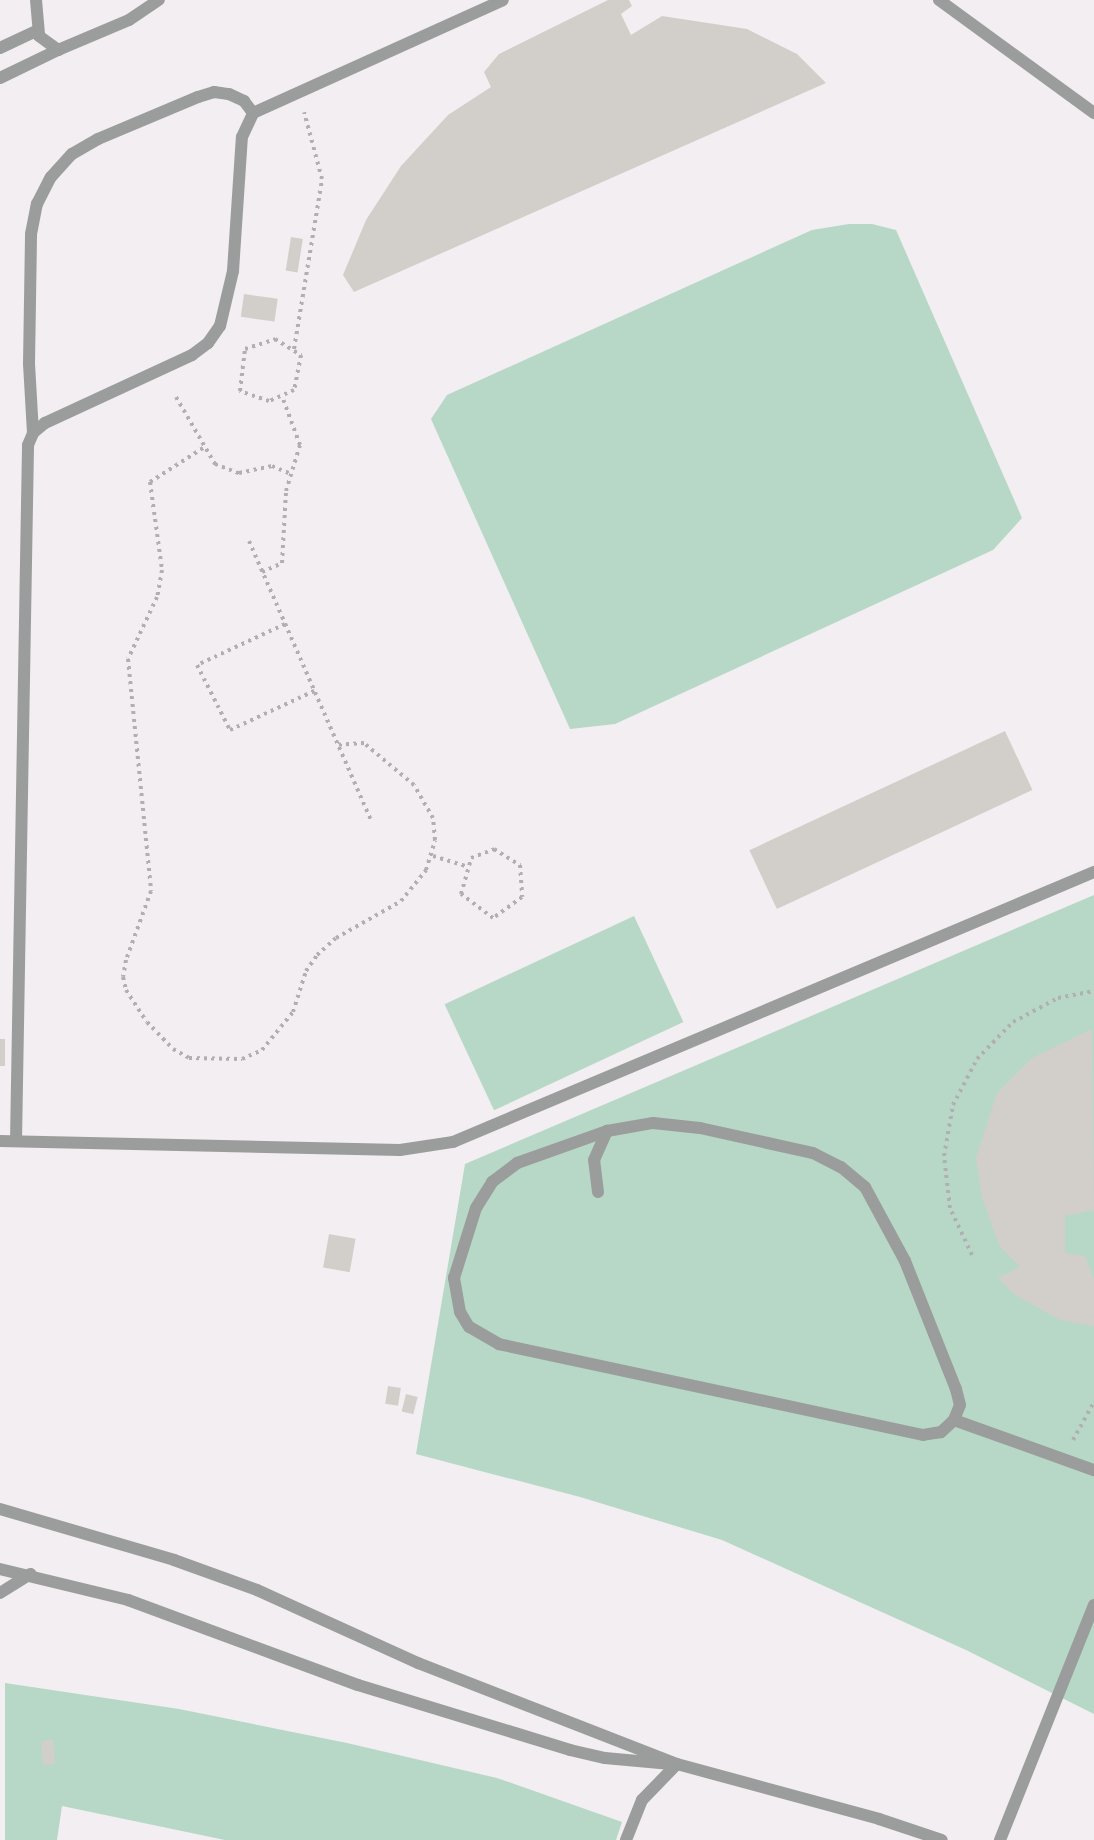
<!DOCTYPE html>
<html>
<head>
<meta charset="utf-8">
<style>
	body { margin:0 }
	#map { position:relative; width:1094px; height:1840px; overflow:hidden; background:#f2eef2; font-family:"IBM Plex Sans",sans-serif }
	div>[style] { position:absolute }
	.green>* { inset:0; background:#b7d8c7; transform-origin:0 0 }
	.building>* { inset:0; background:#d2cfcb; transform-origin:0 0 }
	.path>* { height:4px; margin-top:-2px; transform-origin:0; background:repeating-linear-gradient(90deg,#b1afb1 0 3px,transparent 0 7.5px) }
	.service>* { height:12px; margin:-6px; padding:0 6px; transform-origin:6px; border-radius:6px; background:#9b9d9c }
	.minor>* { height:12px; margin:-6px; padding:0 6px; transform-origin:6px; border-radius:6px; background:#9b9d9c }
	.tertiary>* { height:12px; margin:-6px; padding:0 6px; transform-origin:6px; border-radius:6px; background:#9b9d9c }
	span { translate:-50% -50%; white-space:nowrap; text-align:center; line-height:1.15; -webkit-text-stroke:4.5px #fff; paint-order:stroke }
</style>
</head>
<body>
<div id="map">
	<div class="green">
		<div style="clip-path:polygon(849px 224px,872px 224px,896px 230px,1022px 518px,993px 550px,615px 724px,570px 729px,431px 419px,447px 395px,812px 230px)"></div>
		<div style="clip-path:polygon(1094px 895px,1094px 1714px,966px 1650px,722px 1540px,580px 1497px,416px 1454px,465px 1164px)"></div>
		<div style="left:634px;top:916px;width:117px;height:209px;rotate:65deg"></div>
		<div style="clip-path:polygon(5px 1683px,179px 1709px,347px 1743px,497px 1778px,622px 1822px,616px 1840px,225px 1840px,62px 1806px,57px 1840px,5px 1840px)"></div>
	</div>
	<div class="building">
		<div style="clip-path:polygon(608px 0,629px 0,632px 6px,621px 14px,631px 35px,662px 16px,747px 29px,797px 54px,826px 83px,354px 292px,343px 275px,366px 220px,401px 166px,448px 115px,491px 87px,484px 72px,499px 54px)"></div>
		<div style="left:291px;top:237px;width:12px;height:34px;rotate:9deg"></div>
		<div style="left:244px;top:294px;width:34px;height:23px;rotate:8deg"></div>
		<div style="left:1005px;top:731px;width:65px;height:282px;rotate:65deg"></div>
		<div style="clip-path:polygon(1092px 1029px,1094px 1210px,1065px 1216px,1065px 1253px,1085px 1256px,1094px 1280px,1094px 1326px,1060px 1320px,1014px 1294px,998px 1278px,1020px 1267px,999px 1245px,982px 1197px,976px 1158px,997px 1093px,1032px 1058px)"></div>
		<div style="left:0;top:1039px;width:5px;height:27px"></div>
		<div style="left:329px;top:1234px;width:27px;height:34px;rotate:10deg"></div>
		<div style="left:388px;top:1386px;width:13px;height:18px;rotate:9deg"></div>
		<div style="left:406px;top:1394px;width:12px;height:18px;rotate:14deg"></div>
		<div style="left:53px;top:1740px;width:24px;height:12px;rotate:85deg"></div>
	</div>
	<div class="path">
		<div style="left:275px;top:339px;width:31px;rotate:32deg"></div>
		<div style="left:301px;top:355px;width:36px;rotate:101deg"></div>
		<div style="left:294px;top:390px;width:27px;rotate:156deg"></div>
		<div style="left:269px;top:401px;width:31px;rotate:-161deg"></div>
		<div style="left:240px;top:391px;width:42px;rotate:-83.2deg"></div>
		<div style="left:245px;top:349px;width:32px;rotate:-18deg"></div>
		<div style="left:294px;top:349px;width:172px;rotate:-80.6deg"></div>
		<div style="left:322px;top:179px;width:69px;rotate:-105deg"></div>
		<div style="left:176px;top:397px;width:78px;rotate:59.8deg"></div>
		<div style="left:215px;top:464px;width:26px;rotate:21deg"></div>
		<div style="left:239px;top:473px;width:34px;rotate:-12deg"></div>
		<div style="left:272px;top:466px;width:21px;rotate:23deg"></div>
		<div style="left:203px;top:448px;width:63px;rotate:147.3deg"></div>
		<div style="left:150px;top:482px;width:89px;rotate:82.2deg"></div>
		<div style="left:162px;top:570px;width:27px;rotate:100deg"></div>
		<div style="left:157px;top:597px;width:68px;rotate:115.1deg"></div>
		<div style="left:128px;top:659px;width:233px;rotate:84.3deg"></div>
		<div style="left:151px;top:891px;width:73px;rotate:109.9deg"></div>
		<div style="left:126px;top:960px;width:17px;rotate:100deg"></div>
		<div style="left:123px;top:977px;width:13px;rotate:77deg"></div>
		<div style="left:126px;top:990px;width:38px;rotate:57deg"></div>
		<div style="left:147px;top:1022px;width:37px;rotate:46deg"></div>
		<div style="left:173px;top:1049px;width:18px;rotate:29deg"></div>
		<div style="left:189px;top:1058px;width:53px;rotate:1.1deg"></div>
		<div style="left:242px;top:1059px;width:22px;rotate:-24deg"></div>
		<div style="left:262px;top:1050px;width:49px;rotate:-50.8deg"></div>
		<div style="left:293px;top:1012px;width:43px;rotate:-72.4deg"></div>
		<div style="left:306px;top:971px;width:19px;rotate:-55deg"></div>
		<div style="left:317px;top:955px;width:25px;rotate:-42deg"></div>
		<div style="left:336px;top:938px;width:75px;rotate:-29.6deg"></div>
		<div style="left:401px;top:901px;width:40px;rotate:-51deg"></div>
		<div style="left:426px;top:870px;width:31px;rotate:-73deg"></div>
		<div style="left:435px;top:840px;width:22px;rotate:-95deg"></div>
		<div style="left:433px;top:818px;width:38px;rotate:-120deg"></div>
		<div style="left:414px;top:785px;width:65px;rotate:-140deg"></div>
		<div style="left:364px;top:743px;width:26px;rotate:176deg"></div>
		<div style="left:249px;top:541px;width:305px;rotate:66.4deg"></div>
		<div style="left:262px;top:572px;width:22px;rotate:-24deg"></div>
		<div style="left:282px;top:563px;width:72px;rotate:-86.8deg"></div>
		<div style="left:286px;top:491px;width:48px;rotate:-73.1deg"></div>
		<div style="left:300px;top:445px;width:52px;rotate:-110.2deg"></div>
		<div style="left:285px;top:624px;width:97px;rotate:155deg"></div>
		<div style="left:197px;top:665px;width:73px;rotate:63.1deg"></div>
		<div style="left:230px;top:730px;width:93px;rotate:-24.9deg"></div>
		<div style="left:494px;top:849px;width:31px;rotate:32deg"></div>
		<div style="left:520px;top:865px;width:32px;rotate:86deg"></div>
		<div style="left:522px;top:897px;width:36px;rotate:144deg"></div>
		<div style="left:493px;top:918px;width:40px;rotate:-143deg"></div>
		<div style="left:461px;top:894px;width:37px;rotate:-74deg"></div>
		<div style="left:471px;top:858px;width:25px;rotate:-21deg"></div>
		<div style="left:433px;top:856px;width:37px;rotate:17deg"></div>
		<div style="left:972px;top:1255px;width:52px;rotate:-115.1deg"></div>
		<div style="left:950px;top:1208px;width:52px;rotate:-96.6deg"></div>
		<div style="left:944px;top:1156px;width:52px;rotate:-80deg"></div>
		<div style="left:953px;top:1105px;width:52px;rotate:-62.4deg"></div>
		<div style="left:977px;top:1059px;width:52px;rotate:-45.8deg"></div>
		<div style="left:1013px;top:1022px;width:51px;rotate:-28.1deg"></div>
		<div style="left:1058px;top:998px;width:37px;rotate:-11deg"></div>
		<div style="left:1073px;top:1440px;width:43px;rotate:-61.1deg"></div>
	</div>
	<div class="service">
		<div style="left:36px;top:0;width:36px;rotate:85deg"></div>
		<div style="left:39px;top:36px;width:24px;rotate:36deg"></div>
		<div style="left:58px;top:50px;width:77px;rotate:-22.9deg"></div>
		<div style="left:129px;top:20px;width:36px;rotate:-34deg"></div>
		<div style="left:939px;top:0;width:192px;rotate:36.1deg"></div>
		<div style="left:0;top:48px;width:42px;rotate:-25.3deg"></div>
		<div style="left:0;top:78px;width:64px;rotate:-25.8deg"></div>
		<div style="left:33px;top:433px;width:69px;rotate:-93.3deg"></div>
		<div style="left:29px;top:364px;width:130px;rotate:-89.1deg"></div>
		<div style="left:31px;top:234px;width:31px;rotate:-79deg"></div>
		<div style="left:37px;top:204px;width:30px;rotate:-63deg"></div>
		<div style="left:51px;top:177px;width:31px;rotate:-48deg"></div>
		<div style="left:72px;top:154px;width:30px;rotate:-30deg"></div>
		<div style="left:98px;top:139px;width:108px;rotate:-22.8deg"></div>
		<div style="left:198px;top:97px;width:17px;rotate:-17deg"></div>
		<div style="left:214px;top:92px;width:15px;rotate:8deg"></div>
		<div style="left:229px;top:94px;width:17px;rotate:25deg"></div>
		<div style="left:244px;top:101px;width:15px;rotate:53deg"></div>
		<div style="left:653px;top:1123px;width:47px;rotate:6.1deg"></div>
		<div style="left:700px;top:1128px;width:116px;rotate:12.5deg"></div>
		<div style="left:813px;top:1153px;width:31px;rotate:27deg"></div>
		<div style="left:841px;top:1167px;width:31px;rotate:40deg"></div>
		<div style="left:865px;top:1187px;width:84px;rotate:61.6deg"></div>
		<div style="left:905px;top:1261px;width:138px;rotate:68.3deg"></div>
		<div style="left:956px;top:1389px;width:16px;rotate:76deg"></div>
		<div style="left:960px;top:1405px;width:16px;rotate:112deg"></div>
		<div style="left:954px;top:1420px;width:18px;rotate:137deg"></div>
		<div style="left:941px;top:1432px;width:18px;rotate:171deg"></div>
		<div style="left:923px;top:1435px;width:434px;rotate:-167.9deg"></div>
		<div style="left:499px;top:1344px;width:34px;rotate:-150deg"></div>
		<div style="left:469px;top:1327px;width:17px;rotate:-121deg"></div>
		<div style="left:460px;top:1312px;width:35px;rotate:-100deg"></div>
		<div style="left:454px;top:1278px;width:73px;rotate:-72.6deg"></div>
		<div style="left:476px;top:1208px;width:31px;rotate:-58deg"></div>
		<div style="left:492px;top:1182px;width:31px;rotate:-37deg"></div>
		<div style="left:517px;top:1163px;width:96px;rotate:-19.6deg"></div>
		<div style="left:607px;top:1131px;width:47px;rotate:-9.9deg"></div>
		<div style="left:0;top:1141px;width:400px;rotate:1.3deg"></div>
		<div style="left:400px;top:1150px;width:54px;rotate:-8.6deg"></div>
		<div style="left:453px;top:1142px;width:696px;rotate:-22.84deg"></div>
		<div style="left:16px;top:1141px;width:696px;rotate:-89.01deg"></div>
		<div style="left:28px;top:445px;width:13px;rotate:-67deg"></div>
		<div style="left:33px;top:433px;width:16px;rotate:-40deg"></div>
		<div style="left:45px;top:423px;width:162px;rotate:-24.8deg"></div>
		<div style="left:192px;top:355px;width:20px;rotate:-37deg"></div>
		<div style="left:208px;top:343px;width:21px;rotate:-55deg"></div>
		<div style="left:220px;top:326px;width:57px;rotate:-76.7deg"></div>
		<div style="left:233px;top:271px;width:134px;rotate:-86.2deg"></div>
		<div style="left:242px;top:137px;width:26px;rotate:-65deg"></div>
		<div style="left:253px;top:113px;width:274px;rotate:-24.3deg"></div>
		<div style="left:598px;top:1192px;width:32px;rotate:-97deg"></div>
		<div style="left:594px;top:1160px;width:32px;rotate:-66deg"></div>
		<div style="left:954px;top:1420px;width:149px;rotate:19.7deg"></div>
		<div style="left:626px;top:1840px;width:43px;rotate:-68.2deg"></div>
		<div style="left:642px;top:1800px;width:50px;rotate:-45.8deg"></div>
		<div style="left:1000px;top:1840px;width:253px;rotate:-68.2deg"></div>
	</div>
	<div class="minor">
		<div style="left:0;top:1593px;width:36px;rotate:-32deg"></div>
	</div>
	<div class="tertiary">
		<div style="left:0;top:1509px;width:181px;rotate:16.3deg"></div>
		<div style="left:174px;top:1560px;width:88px;rotate:19.9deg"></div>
		<div style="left:257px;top:1590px;width:177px;rotate:24.4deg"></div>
		<div style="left:418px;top:1663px;width:278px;rotate:21.3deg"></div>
		<div style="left:677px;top:1764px;width:209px;rotate:15.2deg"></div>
		<div style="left:879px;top:1819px;width:66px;rotate:18.4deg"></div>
		<div style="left:0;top:1569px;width:132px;rotate:13.6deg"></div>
		<div style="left:128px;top:1600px;width:245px;rotate:20.3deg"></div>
		<div style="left:358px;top:1685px;width:222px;rotate:17deg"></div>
		<div style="left:570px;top:1750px;width:36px;rotate:13deg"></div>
		<div style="left:605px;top:1758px;width:66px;rotate:5.2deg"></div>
	</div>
</div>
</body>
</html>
